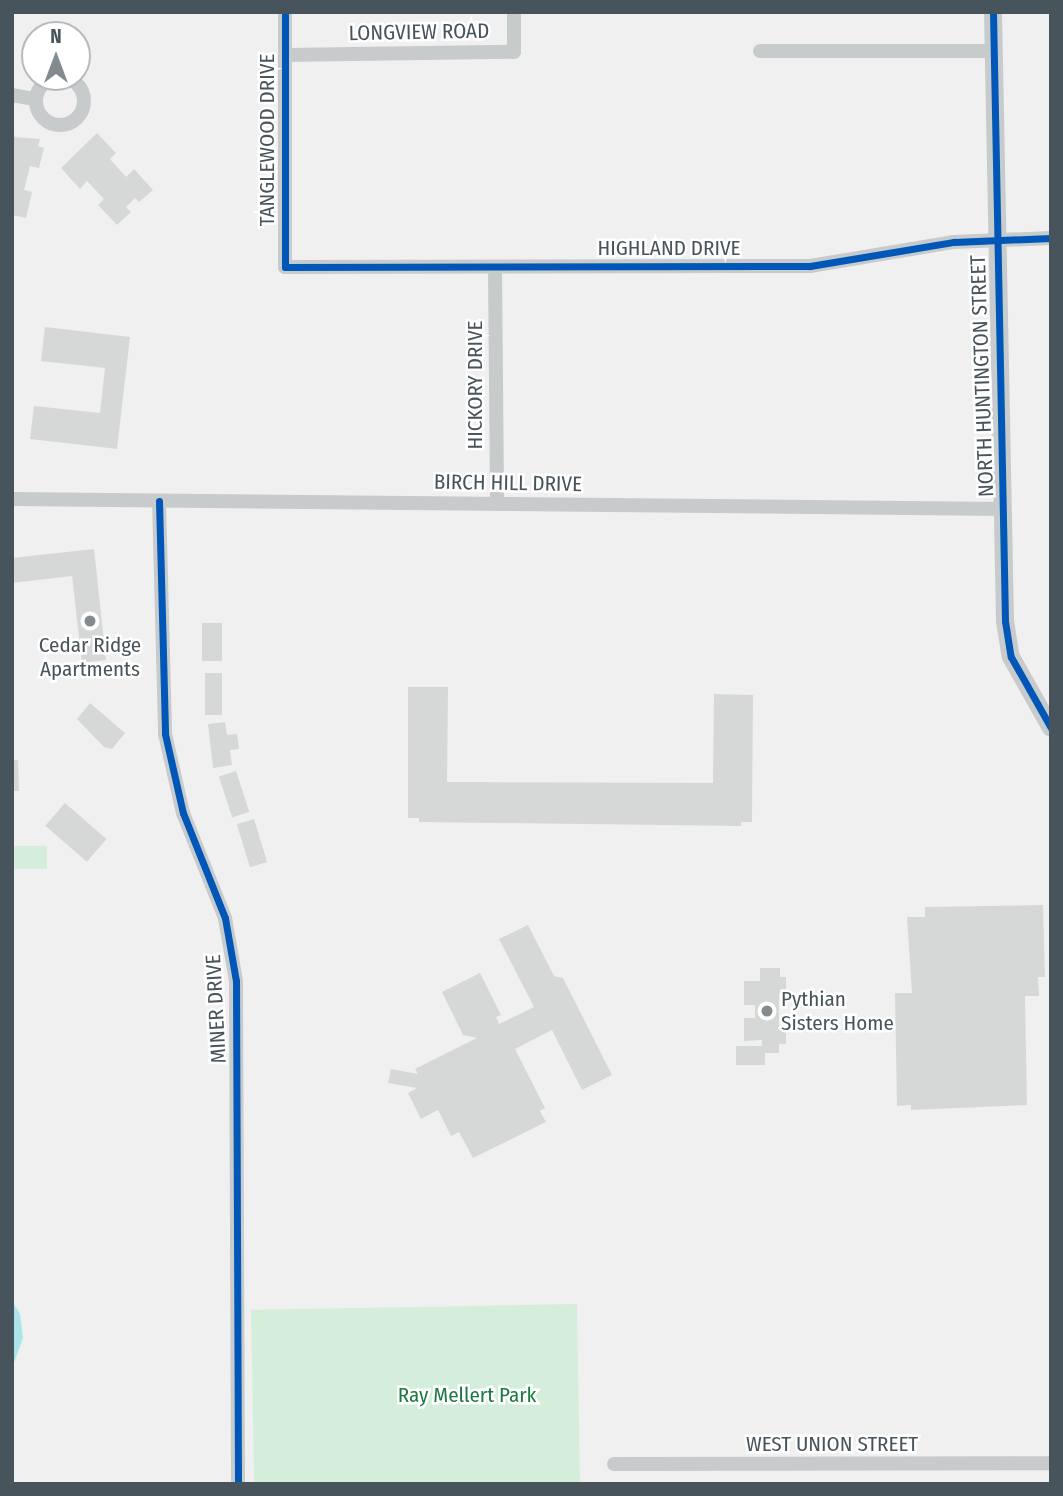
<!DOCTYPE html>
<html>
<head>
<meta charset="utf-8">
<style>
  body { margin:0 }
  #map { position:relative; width:1063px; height:1496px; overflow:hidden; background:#f0f0f0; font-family:"Fira Sans Condensed",sans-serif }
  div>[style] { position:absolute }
  .green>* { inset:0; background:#d5eedc; transform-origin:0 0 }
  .water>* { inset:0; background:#abe4ea }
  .building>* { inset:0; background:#d6d8d8; transform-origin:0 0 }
  .minor>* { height:14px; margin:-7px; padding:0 7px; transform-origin:7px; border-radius:7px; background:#c7cbcc }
  .minor>.ring { margin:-7px; padding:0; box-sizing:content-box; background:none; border:14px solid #c7cbcc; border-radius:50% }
  .tertiary>* { height:18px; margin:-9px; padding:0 9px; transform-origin:9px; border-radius:9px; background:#c7cbcc }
  .cycleway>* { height:7px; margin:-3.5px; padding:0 3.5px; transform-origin:3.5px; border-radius:3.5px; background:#0057b8 }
  .dots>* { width:19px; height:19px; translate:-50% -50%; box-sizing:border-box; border:4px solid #fff; border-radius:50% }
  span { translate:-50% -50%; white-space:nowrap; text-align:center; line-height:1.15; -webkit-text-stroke:5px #fff; paint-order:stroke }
  .street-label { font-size:21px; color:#48545b }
  .poi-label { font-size:21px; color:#48545b }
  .left { translate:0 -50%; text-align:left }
  .park-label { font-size:21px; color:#1b7a40 }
  .frame { position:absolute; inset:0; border:14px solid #48545b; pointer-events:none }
  .north { position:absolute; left:21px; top:21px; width:70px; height:70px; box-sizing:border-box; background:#fff; border:2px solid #b6bbbd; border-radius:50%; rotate:0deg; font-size:19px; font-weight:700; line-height:28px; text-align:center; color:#48545b }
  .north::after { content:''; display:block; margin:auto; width:24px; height:32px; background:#838b8f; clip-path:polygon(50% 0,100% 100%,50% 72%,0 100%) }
</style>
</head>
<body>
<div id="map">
  <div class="green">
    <div style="left:12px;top:846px;width:35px;height:23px"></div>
    <div style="left:577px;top:1304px;width:180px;height:326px;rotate:89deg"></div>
  </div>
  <div class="water">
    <div style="clip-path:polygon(12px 1301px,20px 1314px,23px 1338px,12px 1368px)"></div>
  </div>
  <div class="building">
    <div style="clip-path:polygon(12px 131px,15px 137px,40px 139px,38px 146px,44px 148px,39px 168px,30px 166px,24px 190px,32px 192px,26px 218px,12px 215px)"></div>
    <div style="clip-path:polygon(97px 133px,116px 153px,110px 159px,126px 177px,134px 169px,153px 190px,139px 202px,135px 198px,126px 207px,131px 212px,117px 225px,98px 205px,104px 199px,87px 181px,80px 189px,61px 168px)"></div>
    <div style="clip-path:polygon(45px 327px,130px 337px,117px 449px,30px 439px,34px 406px,100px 413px,105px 368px,41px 361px)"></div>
    <div style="clip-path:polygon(94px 549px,106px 660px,82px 663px,72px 576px,12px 583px,12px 558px)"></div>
    <div style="left:202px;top:623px;width:20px;height:38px"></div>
    <div style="left:205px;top:673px;width:17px;height:42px"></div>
    <div style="clip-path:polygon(408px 687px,448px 687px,447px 782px,713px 783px,714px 694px,753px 695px,752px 822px,741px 822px,741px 826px,419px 822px,419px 818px,408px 818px)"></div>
    <div style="clip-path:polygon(90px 703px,125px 733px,112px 749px,104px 747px,77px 719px)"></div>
    <div style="clip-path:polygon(225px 722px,227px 735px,237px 734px,239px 749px,230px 750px,232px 765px,213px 768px,208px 724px)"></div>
    <div style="clip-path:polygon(12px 760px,18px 760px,19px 791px,12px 791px)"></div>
    <div style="left:236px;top:771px;width:43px;height:18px;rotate:72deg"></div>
    <div style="left:65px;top:803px;width:55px;height:30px;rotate:41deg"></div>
    <div style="left:254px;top:819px;width:45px;height:18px;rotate:73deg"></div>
    <div style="clip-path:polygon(1043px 905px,1045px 977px,1038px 977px,1039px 996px,1025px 996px,1027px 1105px,911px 1110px,911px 1105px,897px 1106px,895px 993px,912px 993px,907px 917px,925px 917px,925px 907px)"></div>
    <div style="clip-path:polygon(528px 925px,554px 976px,563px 978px,612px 1075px,582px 1090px,552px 1030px,515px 1049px,545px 1108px,540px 1111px,546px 1122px,473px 1158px,459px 1132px,451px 1136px,438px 1110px,421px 1119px,408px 1093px,417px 1088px,388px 1083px,391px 1069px,418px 1074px,415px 1069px,477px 1038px,463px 1035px,442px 992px,480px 973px,501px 1015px,496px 1017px,499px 1024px,534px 1007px,499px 939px)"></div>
    <div style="clip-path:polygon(760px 968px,780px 968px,780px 977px,786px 977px,786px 993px,779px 993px,779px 1029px,786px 1029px,786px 1044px,779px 1044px,779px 1053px,765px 1053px,765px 1065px,736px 1065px,736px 1046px,762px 1046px,762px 1040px,744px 1041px,744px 1018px,755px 1018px,755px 1005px,744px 1005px,744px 981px,760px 981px)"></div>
  </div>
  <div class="minor">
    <div style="left:285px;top:12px;width:255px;rotate:90deg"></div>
    <div style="left:285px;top:267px;width:525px;rotate:-0.11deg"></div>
    <div style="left:810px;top:266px;width:146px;rotate:-9.5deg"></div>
    <div style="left:954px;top:242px;width:97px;rotate:-2.4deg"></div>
    <div style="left:760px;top:51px;width:234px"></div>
    <div style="left:285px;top:55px;width:229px;rotate:-0.8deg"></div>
    <div style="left:514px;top:52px;width:40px;rotate:-90deg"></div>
    <div class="ring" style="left:36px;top:77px;width:34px;height:34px"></div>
    <div style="left:12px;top:95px;width:22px;rotate:10deg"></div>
    <div style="left:495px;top:267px;width:237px;rotate:89.5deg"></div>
    <div style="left:12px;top:499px;width:992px;rotate:0.58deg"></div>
    <div style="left:159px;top:501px;width:233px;rotate:88.5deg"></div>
    <div style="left:165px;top:734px;width:81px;rotate:77.2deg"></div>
    <div style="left:183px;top:813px;width:113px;rotate:68.2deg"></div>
    <div style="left:225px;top:918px;width:64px;rotate:80.1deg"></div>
    <div style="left:236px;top:981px;width:503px;rotate:89.77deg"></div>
    <div style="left:614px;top:1464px;width:437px;rotate:-0.1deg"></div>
  </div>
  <div class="tertiary">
    <div style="left:993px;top:12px;width:609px;rotate:88.87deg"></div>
    <div style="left:1005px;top:621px;width:36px;rotate:81deg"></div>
    <div style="left:1011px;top:657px;width:81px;rotate:60.6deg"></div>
  </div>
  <div class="cycleway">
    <div style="left:285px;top:12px;width:255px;rotate:90deg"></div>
    <div style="left:285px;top:267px;width:525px;rotate:-0.11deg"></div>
    <div style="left:810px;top:266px;width:146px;rotate:-9.5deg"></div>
    <div style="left:954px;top:242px;width:97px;rotate:-2.4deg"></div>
    <div style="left:993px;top:12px;width:609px;rotate:88.87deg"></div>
    <div style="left:1005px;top:621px;width:36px;rotate:81deg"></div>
    <div style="left:1011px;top:657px;width:81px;rotate:60.6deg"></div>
    <div style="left:159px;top:501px;width:233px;rotate:88.5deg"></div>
    <div style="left:165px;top:734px;width:81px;rotate:77.2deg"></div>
    <div style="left:183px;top:813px;width:113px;rotate:68.2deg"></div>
    <div style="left:225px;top:918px;width:64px;rotate:80.1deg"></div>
    <div style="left:236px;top:981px;width:503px;rotate:89.77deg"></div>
  </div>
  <div class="dots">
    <div style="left:90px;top:621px;background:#838b8f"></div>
    <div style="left:767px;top:1011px;background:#838b8f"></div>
  </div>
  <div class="street-label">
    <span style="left:419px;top:32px;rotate:-1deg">LONGVIEW ROAD</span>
    <span style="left:267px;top:140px;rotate:-90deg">TANGLEWOOD DRIVE</span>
    <span style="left:669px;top:248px">HIGHLAND DRIVE</span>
    <span style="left:982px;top:376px;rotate:-92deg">NORTH HUNTINGTON STREET</span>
    <span style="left:475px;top:385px;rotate:-90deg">HICKORY DRIVE</span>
    <span style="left:508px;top:483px;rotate:1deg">BIRCH HILL DRIVE</span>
    <span style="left:216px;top:1009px;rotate:-93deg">MINER DRIVE</span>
    <span style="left:832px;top:1444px">WEST UNION STREET</span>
  </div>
  <div class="poi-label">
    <span style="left:90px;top:657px">Cedar Ridge<br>Apartments</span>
    <span class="left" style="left:781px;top:1011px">Pythian<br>Sisters Home</span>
  </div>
  <div class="park-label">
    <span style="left:467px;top:1395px">Ray Mellert Park</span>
  </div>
  <div class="frame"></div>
  <div class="north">N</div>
</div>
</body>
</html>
